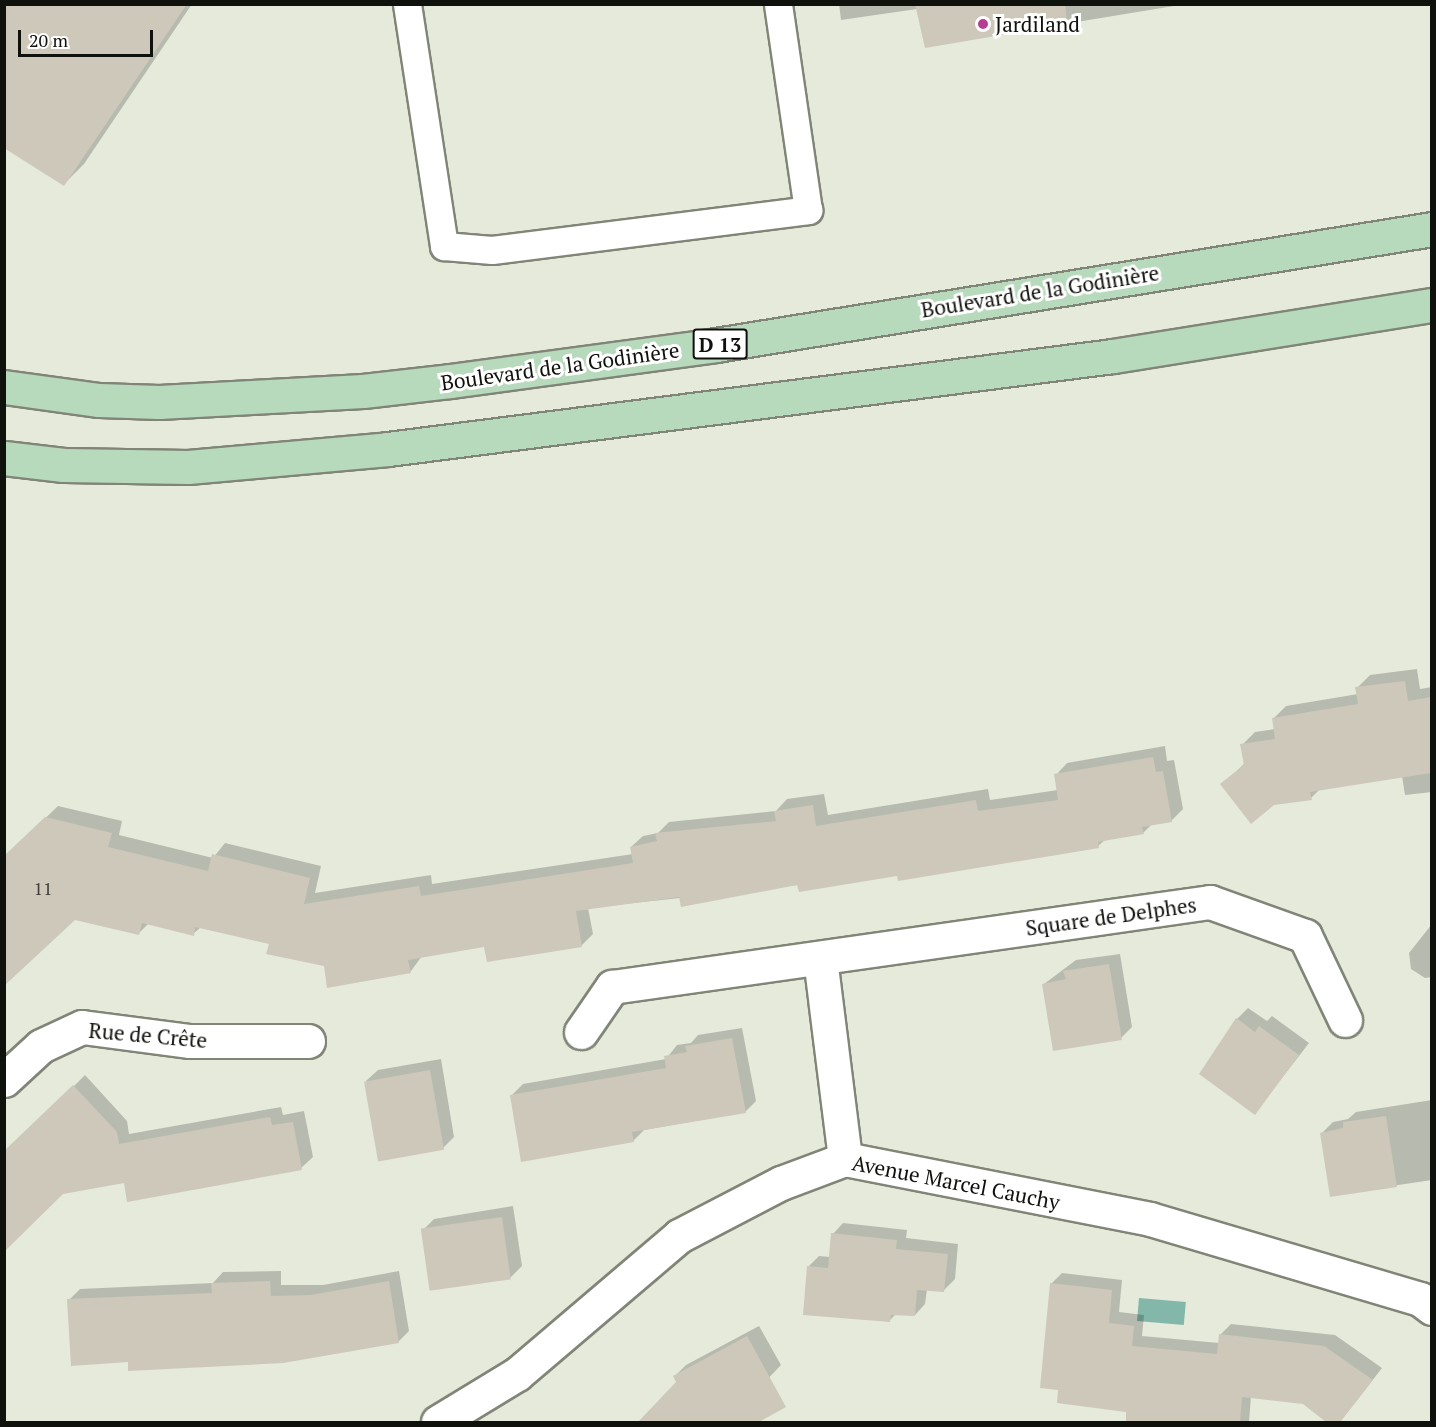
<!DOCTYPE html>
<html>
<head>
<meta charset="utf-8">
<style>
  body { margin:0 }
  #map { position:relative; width:1436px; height:1427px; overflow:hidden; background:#e5eadb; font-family:"PT Serif",serif }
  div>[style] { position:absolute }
  .water>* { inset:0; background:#83b7a9; transform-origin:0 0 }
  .shadow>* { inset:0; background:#0003 }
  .building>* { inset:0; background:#cdc8ba; transform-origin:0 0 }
  .roads { filter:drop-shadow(2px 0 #818577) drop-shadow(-2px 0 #818577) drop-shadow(0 2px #818577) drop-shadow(0 -2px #818577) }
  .service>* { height:27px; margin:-13.5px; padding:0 13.5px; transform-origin:13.5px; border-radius:13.5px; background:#fff }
  .minor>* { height:33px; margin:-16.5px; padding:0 16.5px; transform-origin:16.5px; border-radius:16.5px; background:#fff }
  .primary>* { height:33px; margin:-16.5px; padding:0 16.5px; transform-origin:16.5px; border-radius:16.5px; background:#b8dabc }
  .dots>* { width:16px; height:16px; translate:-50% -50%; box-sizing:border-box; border:3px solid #fff; border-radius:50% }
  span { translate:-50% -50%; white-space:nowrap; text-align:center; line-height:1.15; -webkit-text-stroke:6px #fff; paint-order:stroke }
  .number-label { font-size:18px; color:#3e3f38 }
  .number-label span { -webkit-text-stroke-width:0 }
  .shield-label span { padding:2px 4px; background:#fff; border:2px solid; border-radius:4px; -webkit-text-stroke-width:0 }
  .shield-label { font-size:20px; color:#0f110c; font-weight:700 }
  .poi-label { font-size:21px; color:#0f110c }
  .left { translate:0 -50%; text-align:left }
  .street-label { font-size:21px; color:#0f110c }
  .frame { position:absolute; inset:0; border:6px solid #0f110c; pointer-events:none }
  .scale { position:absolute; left:18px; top:30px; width:135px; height:27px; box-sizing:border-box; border:3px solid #0f110c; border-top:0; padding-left:8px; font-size:18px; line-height:21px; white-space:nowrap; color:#0f110c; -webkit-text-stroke:4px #fff; paint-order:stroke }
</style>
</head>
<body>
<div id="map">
  <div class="water">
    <div style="left:1139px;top:1298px;width:47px;height:23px;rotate:5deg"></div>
  </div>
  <div class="shadow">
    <div style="clip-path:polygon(4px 4px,192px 4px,84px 164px,64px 184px)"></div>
    <div style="clip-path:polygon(839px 4px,1186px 4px,926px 47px,917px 9px,841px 20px)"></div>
    <div style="clip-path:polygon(1417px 669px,1420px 689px,1432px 687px,1432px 792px,1405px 795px,1402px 776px,1320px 789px,1311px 798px,1222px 785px,1245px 763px,1242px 745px,1255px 732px,1275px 729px,1273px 719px,1286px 706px,1358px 694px,1357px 688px,1370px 675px)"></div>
    <div style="clip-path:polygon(1165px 746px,1167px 761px,1174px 760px,1183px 809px,1171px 821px,1152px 824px,1143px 833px,1106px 839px,1098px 846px,898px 874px,588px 908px,593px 934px,581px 946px,486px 945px,422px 956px,411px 971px,329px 986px,325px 964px,271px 942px,201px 927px,193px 934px,149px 923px,139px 933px,74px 918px,4px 858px,58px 806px,122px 821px,119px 835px,213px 858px,225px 843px,321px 866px,315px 893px,431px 875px,432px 884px,633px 854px,631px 847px,643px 836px,658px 833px,669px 822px,776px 811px,787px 799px,824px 794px,828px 815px,988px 789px,990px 800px,1058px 790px,1056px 775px,1067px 763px)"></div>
    <div style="clip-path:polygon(1432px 924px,1432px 977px,1425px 978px,1411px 969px,1409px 953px)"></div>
    <div style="clip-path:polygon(1120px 954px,1132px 1027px,1121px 1038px,1044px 984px,1076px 960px)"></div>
    <div style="clip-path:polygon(1248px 1008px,1267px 1021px,1272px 1016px,1309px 1043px,1255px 1113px,1237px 1019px)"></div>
    <div style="clip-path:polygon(742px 1028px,756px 1101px,745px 1112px,644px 1130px,633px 1141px,512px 1095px,523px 1084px,666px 1059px,677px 1045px,691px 1043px,698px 1035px)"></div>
    <div style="clip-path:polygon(441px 1059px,454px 1137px,443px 1148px,366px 1081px,378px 1070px)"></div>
    <div style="clip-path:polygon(85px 1075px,127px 1121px,129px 1134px,281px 1107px,283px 1115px,304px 1111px,313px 1157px,301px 1168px,125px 1181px,4px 1156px)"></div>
    <div style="clip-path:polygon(1432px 1100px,1432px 1180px,1331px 1195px,1322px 1133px,1333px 1122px,1348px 1119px,1356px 1112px)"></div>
    <div style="clip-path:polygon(513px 1206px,522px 1266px,510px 1278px,422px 1231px,434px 1219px)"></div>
    <div style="clip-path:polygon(843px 1223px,907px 1230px,906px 1238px,958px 1244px,955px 1279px,944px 1290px,927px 1289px,925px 1304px,915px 1315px,896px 1314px,890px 1320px,809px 1266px,819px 1256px,830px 1257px,833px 1234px)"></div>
    <div style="clip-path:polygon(281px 1271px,281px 1285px,323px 1285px,399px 1271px,409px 1331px,398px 1342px,130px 1360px,69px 1300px,80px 1289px,213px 1283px,223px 1272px)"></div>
    <div style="clip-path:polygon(1062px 1273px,1122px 1280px,1119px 1312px,1144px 1315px,1142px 1336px,1219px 1343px,1220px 1335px,1231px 1324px,1335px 1335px,1382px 1368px,1340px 1422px,1328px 1422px,1303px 1403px,1251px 1396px,1249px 1422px,1127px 1422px,1128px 1410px,1060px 1389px,1051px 1284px)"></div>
    <div style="clip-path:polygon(759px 1326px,781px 1365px,727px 1422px,640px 1422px,678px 1382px,675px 1376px,686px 1365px)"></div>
  </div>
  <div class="building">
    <div style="clip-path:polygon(4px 4px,187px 4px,64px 186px,4px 148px)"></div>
    <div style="clip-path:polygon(915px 4px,1065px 4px,1067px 24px,925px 48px)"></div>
    <div style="clip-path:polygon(1405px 681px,1408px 701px,1431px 697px,1431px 773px,1310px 792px,1312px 800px,1274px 805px,1251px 824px,1220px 784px,1244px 765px,1240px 744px,1275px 739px,1272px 718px,1358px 704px,1355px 687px)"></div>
    <div style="clip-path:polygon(1153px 757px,1156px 772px,1163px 771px,1172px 822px,1142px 827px,1144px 834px,1098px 842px,1099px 848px,898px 881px,897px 876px,799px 892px,797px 885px,681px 907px,679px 897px,576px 911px,582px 947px,487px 962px,484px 947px,408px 960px,411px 973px,327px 988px,324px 966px,266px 954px,269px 944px,195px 927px,194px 936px,142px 923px,139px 935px,75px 920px,4px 986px,4px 856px,45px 817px,112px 833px,108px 847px,208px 871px,212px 854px,310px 878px,304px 904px,419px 886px,421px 896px,633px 863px,630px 847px,657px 841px,655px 833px,776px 821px,774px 811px,813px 805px,816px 826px,976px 800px,978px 811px,1058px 800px,1054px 774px)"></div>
    <div style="clip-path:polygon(1109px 964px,1122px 1040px,1053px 1051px,1042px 984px,1066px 979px,1063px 971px)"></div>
    <div style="clip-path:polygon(1236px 1018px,1255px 1032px,1259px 1026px,1299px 1055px,1255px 1115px,1199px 1074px)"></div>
    <div style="clip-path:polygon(732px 1038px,746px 1113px,632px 1132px,634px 1142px,521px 1162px,510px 1095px,666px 1068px,664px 1056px,687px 1052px,685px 1046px)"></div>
    <div style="left:430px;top:1070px;width:81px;height:67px;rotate:80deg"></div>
    <div style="clip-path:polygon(73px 1085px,117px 1132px,119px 1144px,270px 1117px,272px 1125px,293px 1122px,302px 1170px,127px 1202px,124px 1183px,63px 1194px,4px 1252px,4px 1151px)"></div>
    <div style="clip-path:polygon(1386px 1116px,1397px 1187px,1330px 1197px,1320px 1133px,1343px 1128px,1343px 1122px)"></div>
    <div style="left:502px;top:1217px;width:63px;height:82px;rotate:82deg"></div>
    <div style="clip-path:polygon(831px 1233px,897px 1240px,896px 1249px,948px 1254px,944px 1292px,917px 1290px,915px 1316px,891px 1315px,890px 1322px,803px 1315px,807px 1266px,828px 1268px)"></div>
    <div style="clip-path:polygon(270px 1281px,271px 1296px,311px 1295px,389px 1281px,399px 1343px,283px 1363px,128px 1371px,128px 1362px,71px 1366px,67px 1299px,212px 1293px,211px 1283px)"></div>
    <div style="clip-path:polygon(1050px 1283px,1112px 1290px,1109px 1323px,1134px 1326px,1132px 1346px,1217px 1354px,1219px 1334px,1324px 1346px,1373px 1380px,1340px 1422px,1326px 1422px,1303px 1404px,1242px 1397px,1240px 1422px,1126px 1422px,1126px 1412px,1057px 1403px,1058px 1390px,1040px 1388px)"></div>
    <div style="clip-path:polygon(747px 1336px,786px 1407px,759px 1422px,638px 1422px,676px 1382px,673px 1376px)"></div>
  </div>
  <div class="roads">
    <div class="service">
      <div style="left:407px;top:4px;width:245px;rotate:81.3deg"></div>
      <div style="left:444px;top:246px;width:48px;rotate:4.8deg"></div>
      <div style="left:492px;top:250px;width:319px;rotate:-7.2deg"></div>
      <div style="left:808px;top:210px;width:208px;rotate:-98.3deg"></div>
    </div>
    <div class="minor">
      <div style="left:820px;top:958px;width:203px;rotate:82.9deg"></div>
      <div style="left:581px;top:1032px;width:55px;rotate:-55.4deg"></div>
      <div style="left:612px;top:987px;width:604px;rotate:-8.09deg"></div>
      <div style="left:1210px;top:902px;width:101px;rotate:19.7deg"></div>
      <div style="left:1305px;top:936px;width:93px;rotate:64.5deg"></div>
      <div style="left:4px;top:1080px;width:50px;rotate:-42.6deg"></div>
      <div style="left:41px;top:1046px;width:45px;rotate:-24.9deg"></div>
      <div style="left:82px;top:1027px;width:109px;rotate:7.4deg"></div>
      <div style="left:190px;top:1041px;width:118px"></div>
      <div style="left:438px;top:1422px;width:92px;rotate:-31.3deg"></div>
      <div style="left:517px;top:1374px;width:213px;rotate:-40.4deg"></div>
      <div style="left:679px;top:1236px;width:115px;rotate:-27.5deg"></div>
      <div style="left:781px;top:1183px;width:68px;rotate:-20.6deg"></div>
      <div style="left:845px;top:1159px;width:311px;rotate:11.1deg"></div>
      <div style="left:1150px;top:1219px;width:282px;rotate:16.5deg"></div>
      <div style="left:1420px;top:1299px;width:15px;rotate:37deg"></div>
    </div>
    <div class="primary">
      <div style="left:4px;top:387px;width:96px;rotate:7.8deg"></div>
      <div style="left:99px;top:400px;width:60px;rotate:1.9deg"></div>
      <div style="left:159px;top:402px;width:204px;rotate:-3.1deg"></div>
      <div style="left:363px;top:391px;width:89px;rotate:-6.5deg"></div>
      <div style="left:451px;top:381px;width:267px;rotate:-7.7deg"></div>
      <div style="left:716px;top:345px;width:725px;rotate:-9.2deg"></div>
      <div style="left:4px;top:458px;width:60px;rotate:6.7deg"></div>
      <div style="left:64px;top:465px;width:124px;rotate:0.9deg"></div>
      <div style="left:188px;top:467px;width:201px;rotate:-5.1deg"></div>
      <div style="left:388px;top:449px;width:731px;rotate:-7.31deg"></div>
      <div style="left:1113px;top:356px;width:323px;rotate:-9.1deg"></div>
    </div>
  </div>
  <div class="dots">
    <div style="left:983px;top:24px;background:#b63d92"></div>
  </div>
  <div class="number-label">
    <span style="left:43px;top:888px">11</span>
  </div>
  <div class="shield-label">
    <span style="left:720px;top:344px">D 13</span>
  </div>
  <div class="poi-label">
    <span class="left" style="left:995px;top:24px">Jardiland</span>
  </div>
  <div class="street-label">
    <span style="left:1040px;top:291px;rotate:-9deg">Boulevard de la Godinière</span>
    <span style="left:560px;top:366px;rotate:-8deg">Boulevard de la Godinière</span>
    <span style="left:1111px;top:916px;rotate:-8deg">Square de Delphes</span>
    <span style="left:148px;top:1035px;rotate:5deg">Rue de Crête</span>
    <span style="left:956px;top:1182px;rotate:11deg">Avenue Marcel Cauchy</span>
  </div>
  <div class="frame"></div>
  <div class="scale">20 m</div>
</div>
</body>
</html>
